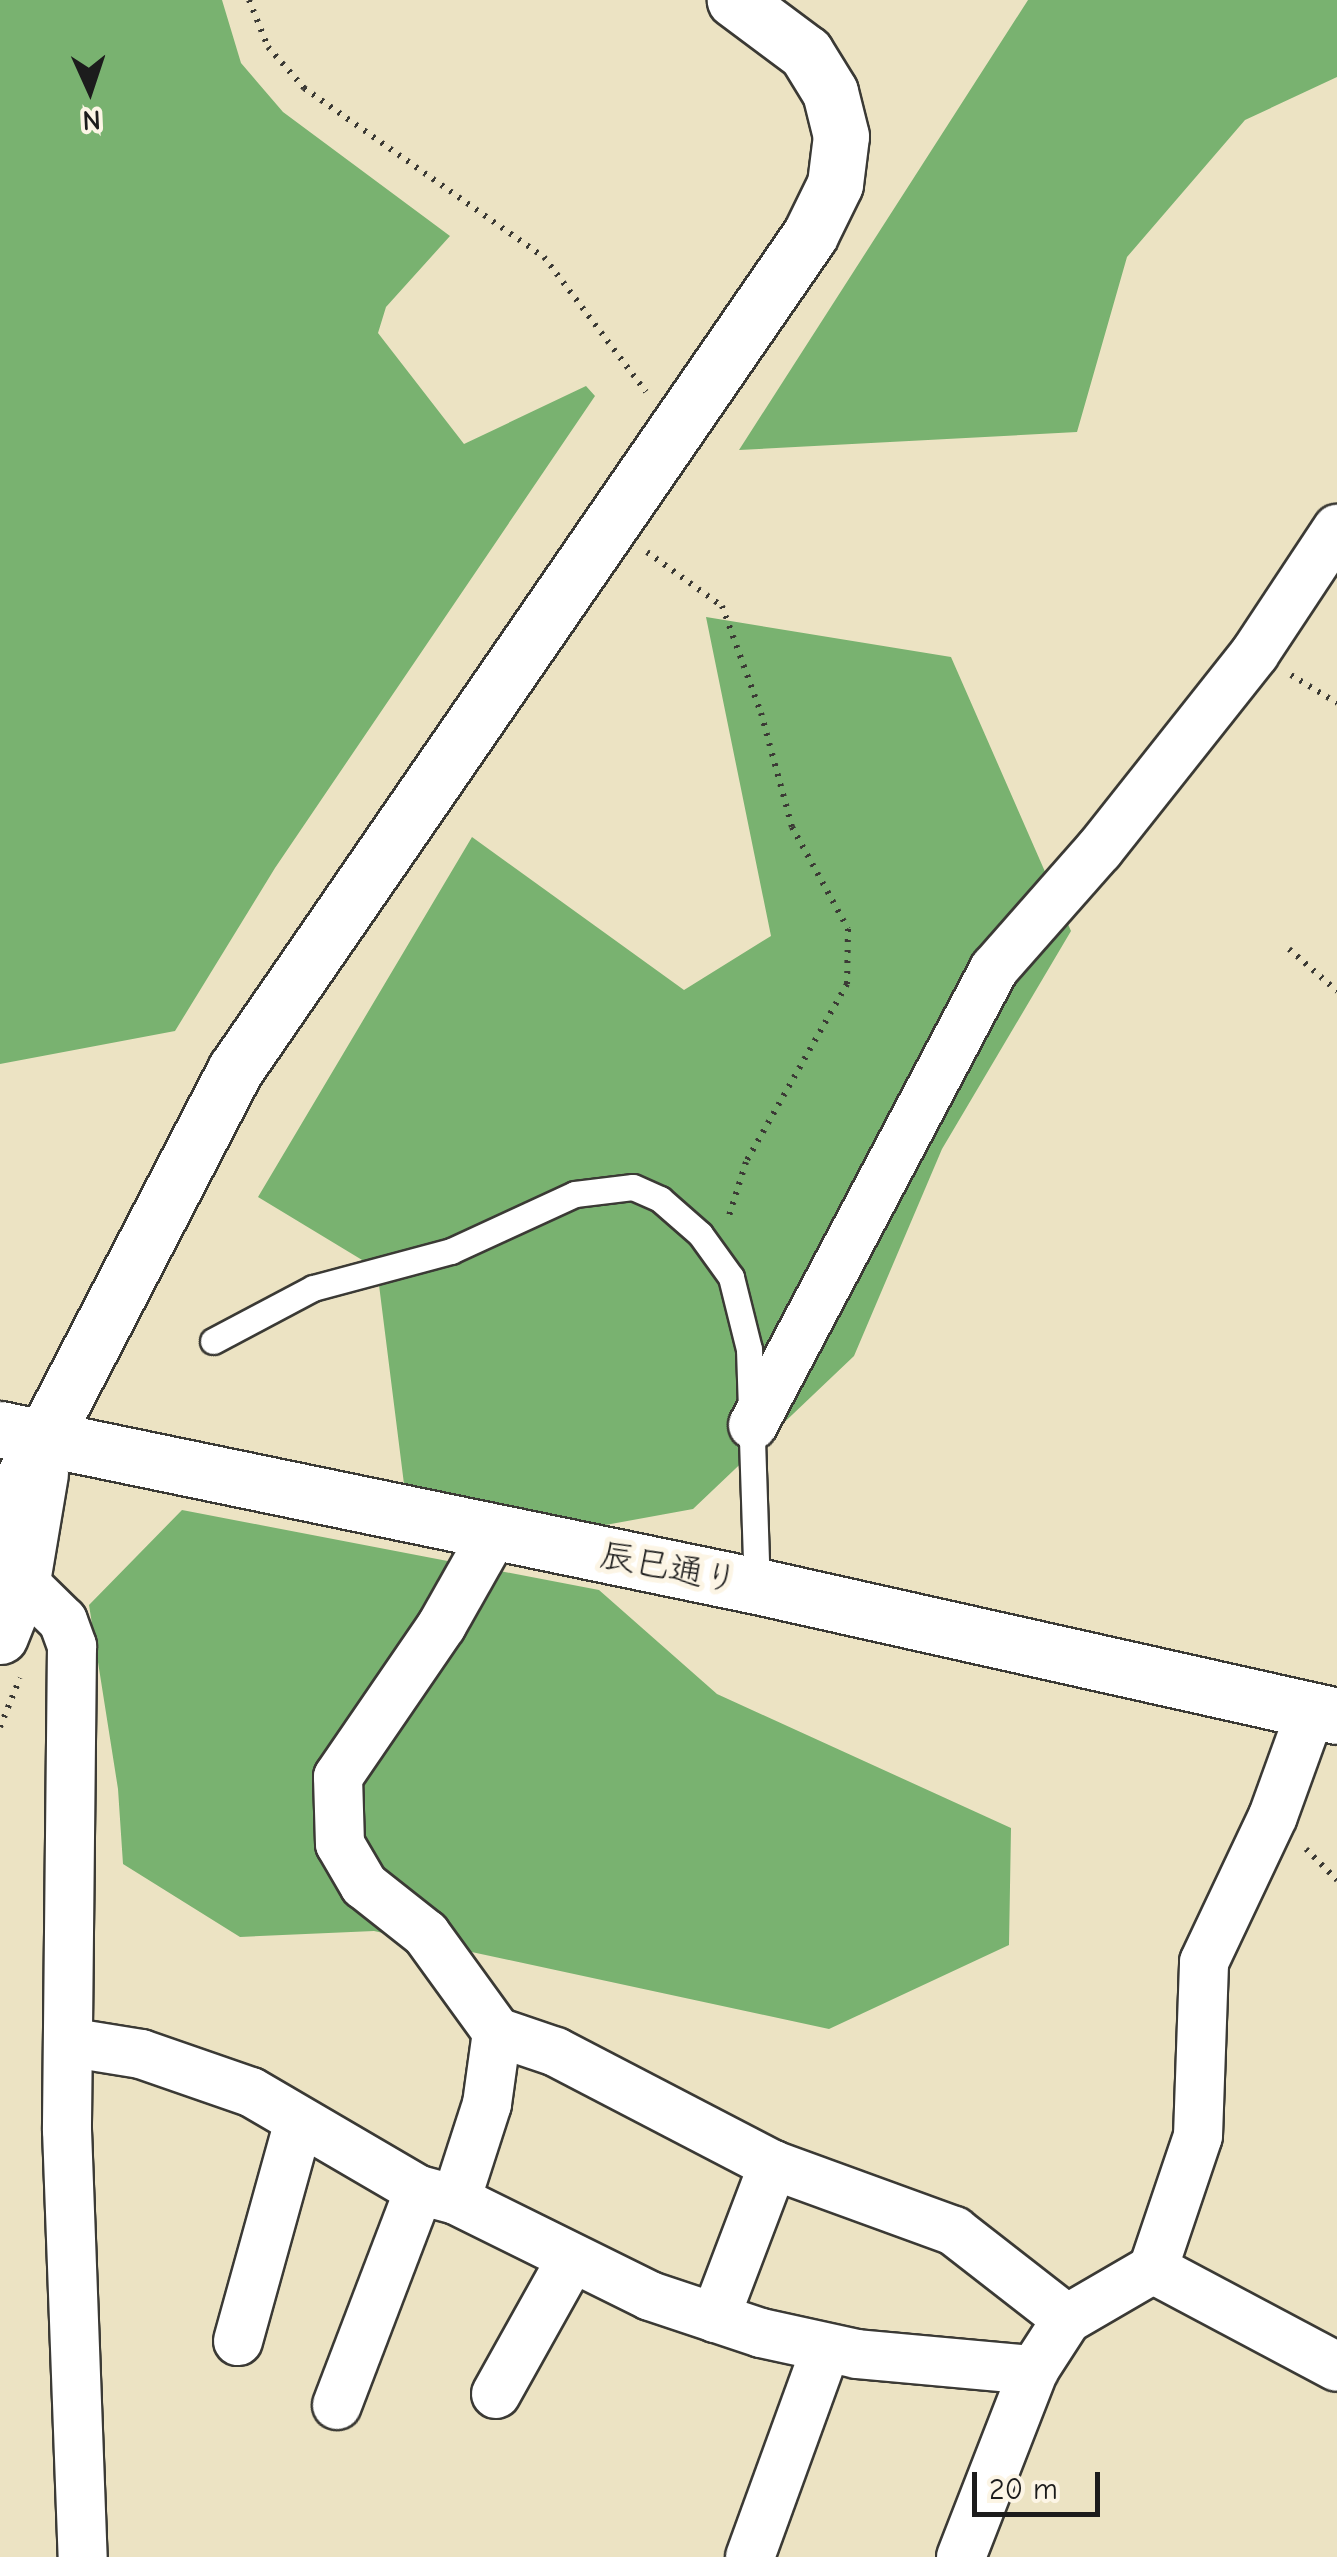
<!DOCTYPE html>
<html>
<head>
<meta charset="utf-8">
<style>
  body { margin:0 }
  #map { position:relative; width:1337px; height:2557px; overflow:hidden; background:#ece3c3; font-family:"Comic Neue","Klee One",sans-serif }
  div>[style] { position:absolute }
  .forest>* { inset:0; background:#79b270 }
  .path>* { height:6px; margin-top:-3px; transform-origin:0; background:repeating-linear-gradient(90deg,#3b3a35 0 2.5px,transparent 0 10.5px) }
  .roads { filter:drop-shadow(2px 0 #3b3a35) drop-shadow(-2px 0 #3b3a35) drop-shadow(0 2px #3b3a35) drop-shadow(0 -2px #3b3a35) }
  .lane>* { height:25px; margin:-12.5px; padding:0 12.5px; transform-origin:12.5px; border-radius:12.5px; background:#fff }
  .street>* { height:48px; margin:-24px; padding:0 24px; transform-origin:24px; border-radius:24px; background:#fff }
  .secondary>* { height:55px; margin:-27.5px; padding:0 27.5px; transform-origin:27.5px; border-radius:27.5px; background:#fff }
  span { translate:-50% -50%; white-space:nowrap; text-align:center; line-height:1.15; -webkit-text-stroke:10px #fcf5e5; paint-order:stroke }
  .street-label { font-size:35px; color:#1c1c1c }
  .north { position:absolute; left:40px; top:40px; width:100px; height:100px; -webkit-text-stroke:8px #fcf5e5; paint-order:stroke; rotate:177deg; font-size:28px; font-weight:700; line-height:40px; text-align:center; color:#1c1c1c }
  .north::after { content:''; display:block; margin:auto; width:35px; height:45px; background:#1c1c1c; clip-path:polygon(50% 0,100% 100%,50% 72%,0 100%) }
  .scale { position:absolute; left:972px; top:2472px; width:128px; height:45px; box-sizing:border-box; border:5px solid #1c1c1c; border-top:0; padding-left:12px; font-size:30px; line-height:35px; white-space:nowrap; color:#1c1c1c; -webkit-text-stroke:8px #fcf5e5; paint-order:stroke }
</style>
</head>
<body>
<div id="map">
  <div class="forest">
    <div style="clip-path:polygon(0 0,222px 0,241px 63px,283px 112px,450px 236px,386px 307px,378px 333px,464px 444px,586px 386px,595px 396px,275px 868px,175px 1031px,0 1064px)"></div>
    <div style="clip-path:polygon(1028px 0,1337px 0,1337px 77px,1245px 120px,1127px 257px,1077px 432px,739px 450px)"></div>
    <div style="clip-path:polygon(706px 617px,951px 657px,1071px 931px,942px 1149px,854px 1356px,693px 1509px,578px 1530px,405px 1492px,377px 1269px,258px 1197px,472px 837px,684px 990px,771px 936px)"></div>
    <div style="clip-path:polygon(182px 1510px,599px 1590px,717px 1694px,1011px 1828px,1009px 1945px,829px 2029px,374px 1931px,240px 1937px,123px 1864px,118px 1789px,89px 1605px)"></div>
  </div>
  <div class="path">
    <div style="left:249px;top:0;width:51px;rotate:68deg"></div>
    <div style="left:268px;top:47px;width:55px;rotate:48.7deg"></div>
    <div style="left:304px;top:88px;width:294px;rotate:35.2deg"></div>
    <div style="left:544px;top:257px;width:169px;rotate:52.9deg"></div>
    <div style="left:647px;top:552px;width:92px;rotate:35.8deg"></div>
    <div style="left:722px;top:606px;width:114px;rotate:70deg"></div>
    <div style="left:761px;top:713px;width:118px;rotate:74.8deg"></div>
    <div style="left:792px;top:827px;width:116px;rotate:61.2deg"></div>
    <div style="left:848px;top:929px;width:55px;rotate:91deg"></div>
    <div style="left:847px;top:984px;width:205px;rotate:119.6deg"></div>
    <div style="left:746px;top:1162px;width:57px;rotate:107.5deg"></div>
    <div style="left:1291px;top:675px;width:54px;rotate:31.3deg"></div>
    <div style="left:1289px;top:949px;width:64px;rotate:41.2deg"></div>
    <div style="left:0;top:1727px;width:53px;rotate:-67.8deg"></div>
    <div style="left:1306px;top:1849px;width:44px;rotate:45deg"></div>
  </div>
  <div class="roads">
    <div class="lane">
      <div style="left:213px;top:1341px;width:113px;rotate:-27.9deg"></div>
      <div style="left:313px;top:1288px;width:143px;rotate:-15deg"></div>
      <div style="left:451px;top:1251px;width:136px;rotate:-24.7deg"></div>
      <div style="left:575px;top:1194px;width:58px;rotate:-6.9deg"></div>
      <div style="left:633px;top:1187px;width:30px;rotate:24deg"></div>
      <div style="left:660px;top:1199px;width:53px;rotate:41.2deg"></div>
      <div style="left:700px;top:1234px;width:53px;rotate:54.2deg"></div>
      <div style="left:731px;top:1277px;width:74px;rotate:76deg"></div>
      <div style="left:749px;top:1349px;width:237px;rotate:88.1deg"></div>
    </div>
    <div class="street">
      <div style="left:753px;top:1425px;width:516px;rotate:-62.14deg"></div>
      <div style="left:994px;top:969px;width:159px;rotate:-48.6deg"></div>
      <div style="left:1099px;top:850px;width:251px;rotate:-51.6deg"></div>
      <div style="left:1255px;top:653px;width:149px;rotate:-56.5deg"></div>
      <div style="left:494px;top:1533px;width:106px;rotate:119.5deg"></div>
      <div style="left:442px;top:1625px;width:184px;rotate:124.4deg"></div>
      <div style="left:338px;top:1777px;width:67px;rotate:88.3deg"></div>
      <div style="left:340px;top:1844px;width:48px;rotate:59.7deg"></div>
      <div style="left:364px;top:1885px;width:79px;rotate:38.3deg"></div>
      <div style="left:426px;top:1934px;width:121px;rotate:54.1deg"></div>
      <div style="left:497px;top:2032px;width:62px;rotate:18.7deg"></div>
      <div style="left:556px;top:2052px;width:245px;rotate:27.5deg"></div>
      <div style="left:773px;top:2165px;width:193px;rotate:20deg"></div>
      <div style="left:954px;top:2231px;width:143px;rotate:37.9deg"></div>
      <div style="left:22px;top:1581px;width:57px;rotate:44.3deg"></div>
      <div style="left:63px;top:1621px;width:27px;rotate:70deg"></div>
      <div style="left:72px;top:1646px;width:484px;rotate:90.6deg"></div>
      <div style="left:67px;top:2130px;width:427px;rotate:87.9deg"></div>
      <div style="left:73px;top:2043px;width:69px;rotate:9.2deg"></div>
      <div style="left:141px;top:2054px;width:116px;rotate:19.1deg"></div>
      <div style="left:251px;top:2092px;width:194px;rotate:30.3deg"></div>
      <div style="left:419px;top:2190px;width:38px;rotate:15deg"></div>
      <div style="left:456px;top:2200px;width:216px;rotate:26.3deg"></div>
      <div style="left:650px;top:2296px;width:117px;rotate:18.4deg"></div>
      <div style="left:761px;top:2333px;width:98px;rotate:12.3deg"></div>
      <div style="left:857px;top:2354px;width:178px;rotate:5.2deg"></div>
      <div style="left:456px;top:2200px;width:101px;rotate:-72.1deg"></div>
      <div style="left:487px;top:2104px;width:73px;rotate:-82.1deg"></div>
      <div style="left:1153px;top:2269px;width:208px;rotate:28deg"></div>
      <div style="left:715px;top:2318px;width:164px;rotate:-69.2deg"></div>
      <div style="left:238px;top:2341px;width:228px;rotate:-74.5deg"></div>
      <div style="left:496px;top:2394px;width:154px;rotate:-60.8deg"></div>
      <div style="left:337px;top:2405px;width:230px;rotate:-69.1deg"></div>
      <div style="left:750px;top:2557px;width:222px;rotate:-70deg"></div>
      <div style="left:961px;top:2557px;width:201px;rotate:-68.7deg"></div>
      <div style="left:1034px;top:2370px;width:61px;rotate:-57.1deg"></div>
      <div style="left:1067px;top:2319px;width:99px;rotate:-30.2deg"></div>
      <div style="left:1153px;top:2269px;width:140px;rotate:-71.3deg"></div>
      <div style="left:1198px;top:2136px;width:174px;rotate:-88deg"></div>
      <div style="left:1204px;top:1962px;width:161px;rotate:-64.7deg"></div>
      <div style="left:1273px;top:1816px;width:112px;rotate:-70.1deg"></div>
    </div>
    <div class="secondary">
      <div style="left:0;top:1429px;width:773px;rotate:11.72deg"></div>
      <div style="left:757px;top:1586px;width:594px;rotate:12.63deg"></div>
      <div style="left:0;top:1523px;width:510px;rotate:-62.58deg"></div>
      <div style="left:235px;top:1070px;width:1014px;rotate:-55.45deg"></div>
      <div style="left:810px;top:235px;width:57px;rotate:-63.9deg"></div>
      <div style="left:835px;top:184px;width:48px;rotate:-82.9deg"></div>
      <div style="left:841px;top:136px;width:45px;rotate:-104deg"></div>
      <div style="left:830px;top:92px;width:46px;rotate:-121.6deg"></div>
      <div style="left:806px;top:53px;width:89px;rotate:-143.3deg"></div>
      <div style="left:0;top:1636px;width:59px;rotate:-68.2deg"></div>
      <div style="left:22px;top:1581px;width:109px;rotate:-80.5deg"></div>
    </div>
  </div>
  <div class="street-label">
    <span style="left:669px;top:1568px;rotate:11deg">辰巳通り</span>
  </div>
  <div class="north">N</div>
  <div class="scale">20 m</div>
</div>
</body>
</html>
